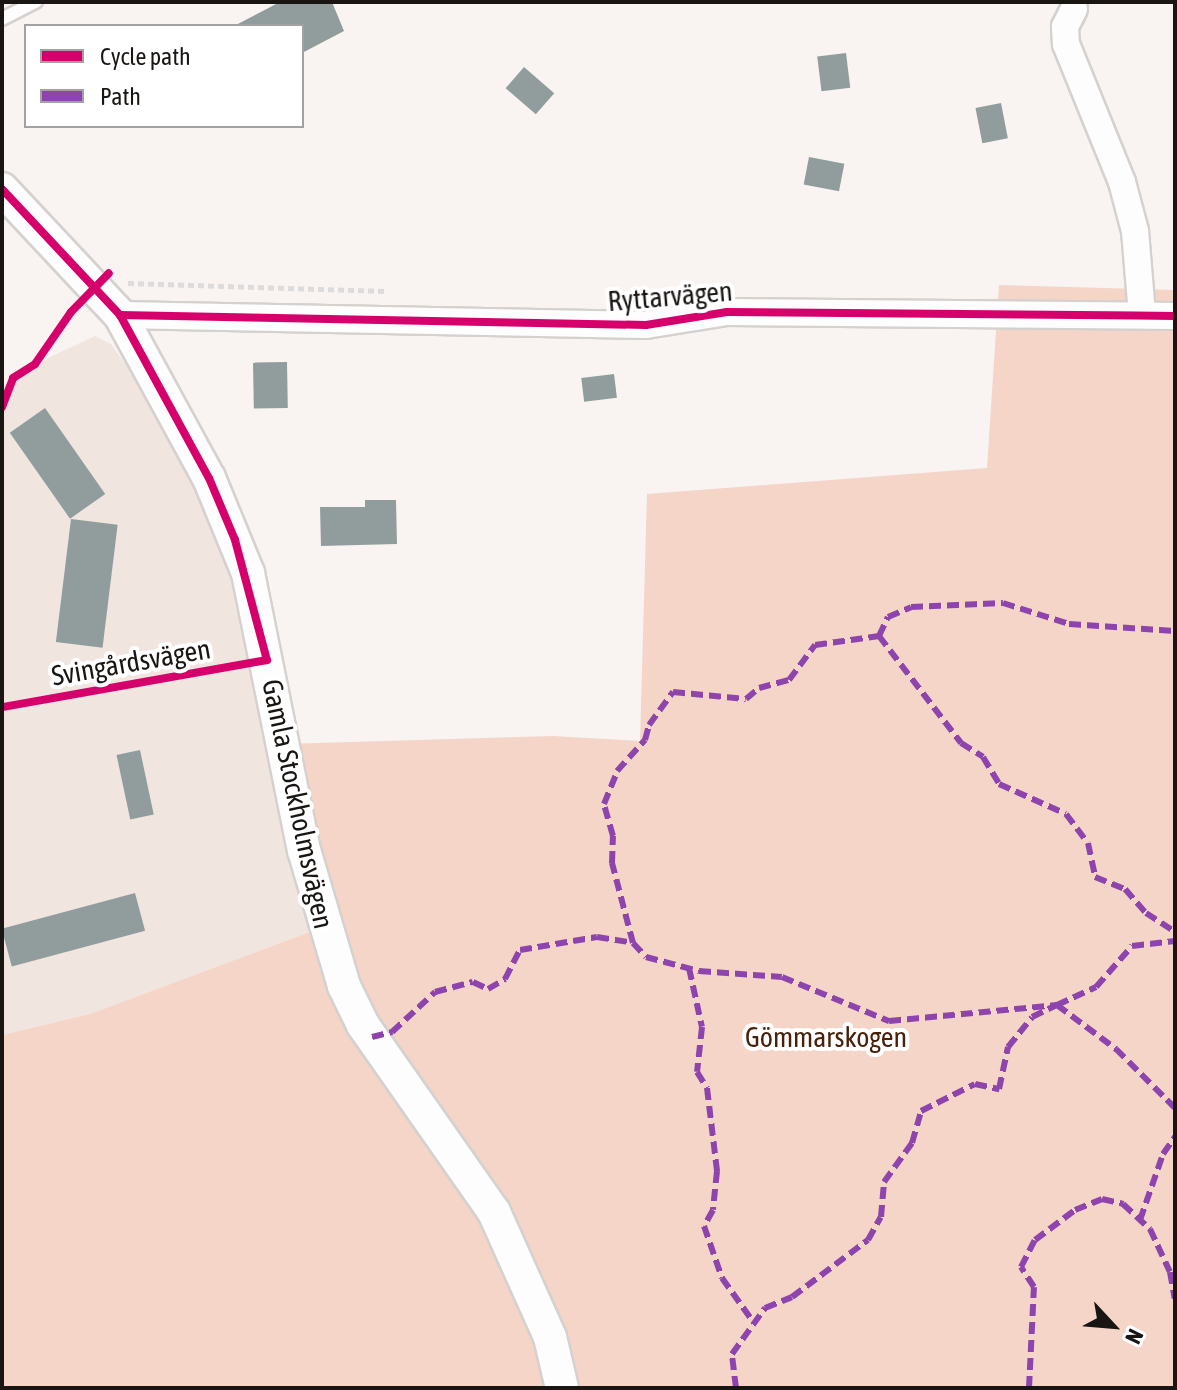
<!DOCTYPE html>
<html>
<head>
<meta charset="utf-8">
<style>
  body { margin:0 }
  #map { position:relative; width:1177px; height:1390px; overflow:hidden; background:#f9f4f2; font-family:"Asap Condensed",sans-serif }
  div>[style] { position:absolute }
  .built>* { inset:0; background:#f1e5e0 }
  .green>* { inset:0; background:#f4d5c7 }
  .building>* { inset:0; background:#919d9d; transform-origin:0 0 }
  .path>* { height:5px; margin-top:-2.5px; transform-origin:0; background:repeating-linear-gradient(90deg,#dddbdb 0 6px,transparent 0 10px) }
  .roads { filter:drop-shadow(2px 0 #d5d1cf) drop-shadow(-2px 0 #d5d1cf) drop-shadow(0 2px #d5d1cf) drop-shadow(0 -2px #d5d1cf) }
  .service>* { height:12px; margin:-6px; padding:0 6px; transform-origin:6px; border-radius:6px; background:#fefdfd }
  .minor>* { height:26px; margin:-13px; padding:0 13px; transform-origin:13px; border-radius:13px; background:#fefdfd }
  .tertiary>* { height:32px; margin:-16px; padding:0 16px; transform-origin:16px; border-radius:16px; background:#fefdfd }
  .quiet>* { height:6px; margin-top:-3px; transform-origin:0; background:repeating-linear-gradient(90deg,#8e44ad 0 12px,transparent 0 18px) }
  .cycleway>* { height:8px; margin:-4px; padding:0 4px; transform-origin:4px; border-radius:4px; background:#d6006c }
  span { translate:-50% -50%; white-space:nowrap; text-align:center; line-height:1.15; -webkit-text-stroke:8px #fff; paint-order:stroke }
  .street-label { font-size:28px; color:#181513 }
  .park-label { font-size:28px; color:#49200a }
  .frame { position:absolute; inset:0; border:4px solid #181513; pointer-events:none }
  .legend { position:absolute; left:24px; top:24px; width:280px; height:104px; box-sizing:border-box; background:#fff; border:2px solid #a3a1a1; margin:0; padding:10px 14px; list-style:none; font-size:24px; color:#181513 }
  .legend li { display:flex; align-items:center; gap:16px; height:40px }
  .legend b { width:40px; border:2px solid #a3a1a1 }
  .north { position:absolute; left:1073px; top:1286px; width:80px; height:80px; -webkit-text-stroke:6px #fff; paint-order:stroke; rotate:116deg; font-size:22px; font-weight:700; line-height:32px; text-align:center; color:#181513 }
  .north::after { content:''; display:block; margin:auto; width:28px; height:36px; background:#181513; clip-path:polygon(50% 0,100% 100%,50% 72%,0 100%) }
</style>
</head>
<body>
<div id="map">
  <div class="built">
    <div style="clip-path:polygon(95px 336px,111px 344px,137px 380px,200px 491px,235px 576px,323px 927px,90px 1014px,2px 1035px,2px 387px,35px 364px)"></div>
  </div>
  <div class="green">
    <div style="clip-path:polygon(999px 285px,1175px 290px,1175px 1388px,2px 1388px,2px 1035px,90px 1014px,323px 927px,283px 744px,553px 736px,640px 741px,647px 494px,987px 468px)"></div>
  </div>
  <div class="building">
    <div style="clip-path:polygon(280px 2px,332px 2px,344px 31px,302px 53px,302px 26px,234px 26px)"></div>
    <div style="left:846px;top:53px;width:35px;height:29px;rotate:83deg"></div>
    <div style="left:524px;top:67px;width:40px;height:28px;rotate:41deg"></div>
    <div style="left:1001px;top:103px;width:36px;height:26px;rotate:79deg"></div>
    <div style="left:809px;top:157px;width:36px;height:28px;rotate:11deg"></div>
    <div style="left:287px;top:362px;width:46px;height:34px;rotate:89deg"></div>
    <div style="left:614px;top:374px;width:24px;height:33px;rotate:83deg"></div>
    <div style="left:45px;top:408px;width:105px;height:43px;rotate:55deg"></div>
    <div style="clip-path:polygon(365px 500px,396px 500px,397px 544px,321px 546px,320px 507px,365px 507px)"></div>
    <div style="left:71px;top:519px;width:47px;height:124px;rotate:7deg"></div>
    <div style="left:140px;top:750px;width:66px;height:24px;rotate:78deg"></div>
    <div style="left:135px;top:893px;width:39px;height:138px;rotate:75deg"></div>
  </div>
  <div class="path">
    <div style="left:128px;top:283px;width:258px;rotate:1.8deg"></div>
  </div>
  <div class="roads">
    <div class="service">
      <div style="left:2px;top:19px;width:38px;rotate:-27deg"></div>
    </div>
    <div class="minor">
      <div style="left:1074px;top:9px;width:20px;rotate:117deg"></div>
      <div style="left:1065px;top:27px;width:17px;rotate:87deg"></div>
      <div style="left:1066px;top:44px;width:149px;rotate:67.9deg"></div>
      <div style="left:1122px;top:182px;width:51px;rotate:75.1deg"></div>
      <div style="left:1135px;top:231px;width:84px;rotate:85.2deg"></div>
      <div style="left:120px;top:315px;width:526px;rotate:1.09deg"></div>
      <div style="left:646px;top:325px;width:82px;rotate:-9.1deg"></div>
      <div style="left:727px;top:312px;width:448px;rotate:0.5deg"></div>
    </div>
    <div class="tertiary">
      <div style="left:2px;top:189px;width:173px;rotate:46.9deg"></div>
      <div style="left:120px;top:315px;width:186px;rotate:61.4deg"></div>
      <div style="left:209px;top:478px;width:103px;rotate:67.7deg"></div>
      <div style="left:248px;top:573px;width:283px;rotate:78.6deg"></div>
      <div style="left:304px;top:850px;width:142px;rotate:73.6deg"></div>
      <div style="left:344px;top:986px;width:43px;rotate:64deg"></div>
      <div style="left:363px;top:1025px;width:228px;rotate:55deg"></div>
      <div style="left:494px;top:1212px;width:137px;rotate:65.9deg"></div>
      <div style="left:550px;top:1337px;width:52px;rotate:76.8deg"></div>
    </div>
  </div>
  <div class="quiet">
    <div style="left:879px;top:636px;width:135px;rotate:52.5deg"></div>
    <div style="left:961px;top:743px;width:26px;rotate:32deg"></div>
    <div style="left:983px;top:757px;width:31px;rotate:59deg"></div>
    <div style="left:999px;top:784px;width:73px;rotate:24.1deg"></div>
    <div style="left:1066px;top:814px;width:36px;rotate:53deg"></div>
    <div style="left:1088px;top:843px;width:35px;rotate:78deg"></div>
    <div style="left:1095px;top:877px;width:32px;rotate:22deg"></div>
    <div style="left:1125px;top:889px;width:32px;rotate:49deg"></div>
    <div style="left:1146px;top:913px;width:35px;rotate:33deg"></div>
    <div style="left:633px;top:943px;width:19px;rotate:47deg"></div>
    <div style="left:646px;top:957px;width:55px;rotate:14.8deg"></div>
    <div style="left:699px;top:971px;width:83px;rotate:4.1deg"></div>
    <div style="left:782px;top:977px;width:116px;rotate:22.4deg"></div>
    <div style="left:889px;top:1021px;width:169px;rotate:-5.4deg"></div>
    <div style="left:1057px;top:1005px;width:43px;rotate:-24.8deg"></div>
    <div style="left:1096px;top:987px;width:55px;rotate:-48.7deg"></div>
    <div style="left:1132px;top:946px;width:43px;rotate:-6.6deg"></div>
    <div style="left:689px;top:968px;width:60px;rotate:77.6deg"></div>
    <div style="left:702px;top:1027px;width:45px;rotate:96.3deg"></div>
    <div style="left:697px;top:1072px;width:19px;rotate:58deg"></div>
    <div style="left:707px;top:1088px;width:84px;rotate:83.1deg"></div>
    <div style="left:717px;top:1171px;width:39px;rotate:96deg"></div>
    <div style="left:713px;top:1210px;width:18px;rotate:119deg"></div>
    <div style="left:704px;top:1226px;width:55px;rotate:70.9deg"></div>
    <div style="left:722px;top:1278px;width:55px;rotate:54.6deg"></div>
    <div style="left:372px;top:1037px;width:21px;rotate:-14deg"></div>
    <div style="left:392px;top:1032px;width:59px;rotate:-42.9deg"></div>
    <div style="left:435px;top:992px;width:39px;rotate:-15deg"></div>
    <div style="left:473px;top:982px;width:17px;rotate:25deg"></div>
    <div style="left:488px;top:989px;width:20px;rotate:-30deg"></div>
    <div style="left:505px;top:979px;width:33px;rotate:-63deg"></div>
    <div style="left:520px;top:950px;width:78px;rotate:-9.6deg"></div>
    <div style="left:597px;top:937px;width:36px;rotate:9deg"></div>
    <div style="left:633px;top:943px;width:83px;rotate:-104.7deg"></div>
    <div style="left:612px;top:863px;width:27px;rotate:-88deg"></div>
    <div style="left:613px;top:836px;width:33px;rotate:-106deg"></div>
    <div style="left:604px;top:804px;width:35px;rotate:-68deg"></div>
    <div style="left:617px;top:771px;width:42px;rotate:-47.9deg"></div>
    <div style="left:645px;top:740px;width:16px;rotate:-75deg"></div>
    <div style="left:649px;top:725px;width:41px;rotate:-54deg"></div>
    <div style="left:673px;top:692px;width:73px;rotate:5.5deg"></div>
    <div style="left:746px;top:699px;width:17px;rotate:-40deg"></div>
    <div style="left:759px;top:688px;width:31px;rotate:-15deg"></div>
    <div style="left:789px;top:680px;width:44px;rotate:-53.4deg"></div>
    <div style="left:815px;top:645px;width:65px;rotate:-8deg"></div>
    <div style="left:879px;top:636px;width:21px;rotate:-65deg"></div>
    <div style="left:888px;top:617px;width:25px;rotate:-23deg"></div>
    <div style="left:911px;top:607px;width:92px;rotate:-2.5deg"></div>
    <div style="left:1003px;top:603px;width:69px;rotate:17.7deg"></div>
    <div style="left:1069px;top:624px;width:106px;rotate:3.8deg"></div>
    <div style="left:1140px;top:1220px;width:70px;rotate:-70.8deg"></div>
    <div style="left:1163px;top:1154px;width:21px;rotate:-55deg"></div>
    <div style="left:736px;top:1388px;width:34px;rotate:-97deg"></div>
    <div style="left:732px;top:1354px;width:57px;rotate:-54.3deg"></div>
    <div style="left:765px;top:1308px;width:29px;rotate:-22deg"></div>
    <div style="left:792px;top:1297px;width:95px;rotate:-36.9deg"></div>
    <div style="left:868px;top:1240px;width:26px;rotate:-61deg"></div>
    <div style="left:881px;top:1217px;width:35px;rotate:-85deg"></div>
    <div style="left:884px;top:1182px;width:48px;rotate:-54.3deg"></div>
    <div style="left:912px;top:1143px;width:33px;rotate:-74deg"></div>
    <div style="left:921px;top:1111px;width:60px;rotate:-26.6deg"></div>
    <div style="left:975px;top:1084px;width:25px;rotate:12deg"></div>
    <div style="left:999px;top:1089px;width:43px;rotate:-77.9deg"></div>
    <div style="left:1008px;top:1047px;width:38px;rotate:-51deg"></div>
    <div style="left:1032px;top:1017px;width:28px;rotate:-26deg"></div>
    <div style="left:1057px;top:1005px;width:74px;rotate:36.7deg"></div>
    <div style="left:1116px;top:1049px;width:83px;rotate:45deg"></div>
    <div style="left:1029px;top:1388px;width:101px;rotate:-87.2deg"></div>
    <div style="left:1034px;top:1287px;width:24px;rotate:-123deg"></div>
    <div style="left:1021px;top:1267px;width:30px;rotate:-63deg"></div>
    <div style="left:1035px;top:1240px;width:50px;rotate:-36.9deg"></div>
    <div style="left:1075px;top:1210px;width:29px;rotate:-22deg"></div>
    <div style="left:1102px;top:1199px;width:22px;rotate:13deg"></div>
    <div style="left:1123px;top:1204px;width:37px;rotate:43deg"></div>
    <div style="left:1150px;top:1229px;width:47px;rotate:65.1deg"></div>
    <div style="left:1170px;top:1272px;width:27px;rotate:80deg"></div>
  </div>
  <div class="cycleway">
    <div style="left:2px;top:189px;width:173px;rotate:46.9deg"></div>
    <div style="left:120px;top:315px;width:186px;rotate:61.4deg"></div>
    <div style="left:209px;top:478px;width:67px;rotate:67.2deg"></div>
    <div style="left:235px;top:540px;width:124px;rotate:75.1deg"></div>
    <div style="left:267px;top:660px;width:269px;rotate:169.9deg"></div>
    <div style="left:120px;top:315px;width:526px;rotate:1.09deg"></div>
    <div style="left:646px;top:325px;width:82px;rotate:-9.1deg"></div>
    <div style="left:727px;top:312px;width:448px;rotate:0.5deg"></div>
    <div style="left:2px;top:407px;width:31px;rotate:-69deg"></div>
    <div style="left:13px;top:378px;width:26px;rotate:-32deg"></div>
    <div style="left:35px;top:364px;width:63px;rotate:-55.3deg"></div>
    <div style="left:71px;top:312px;width:54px;rotate:-45.7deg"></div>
  </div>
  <div class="street-label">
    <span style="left:670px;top:296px;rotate:-5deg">Ryttarvägen</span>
    <span style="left:131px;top:662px;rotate:-10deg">Svingårdsvägen</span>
    <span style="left:298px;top:804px;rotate:78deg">Gamla Stockholmsvägen</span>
  </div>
  <div class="park-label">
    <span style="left:826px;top:1037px">Gömmarskogen</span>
  </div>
  <div class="frame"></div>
  <ul class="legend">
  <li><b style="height:10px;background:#d6006c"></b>Cycle path</li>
  <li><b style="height:10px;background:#8e44ad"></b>Path</li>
  </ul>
  <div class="north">N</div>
</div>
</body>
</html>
